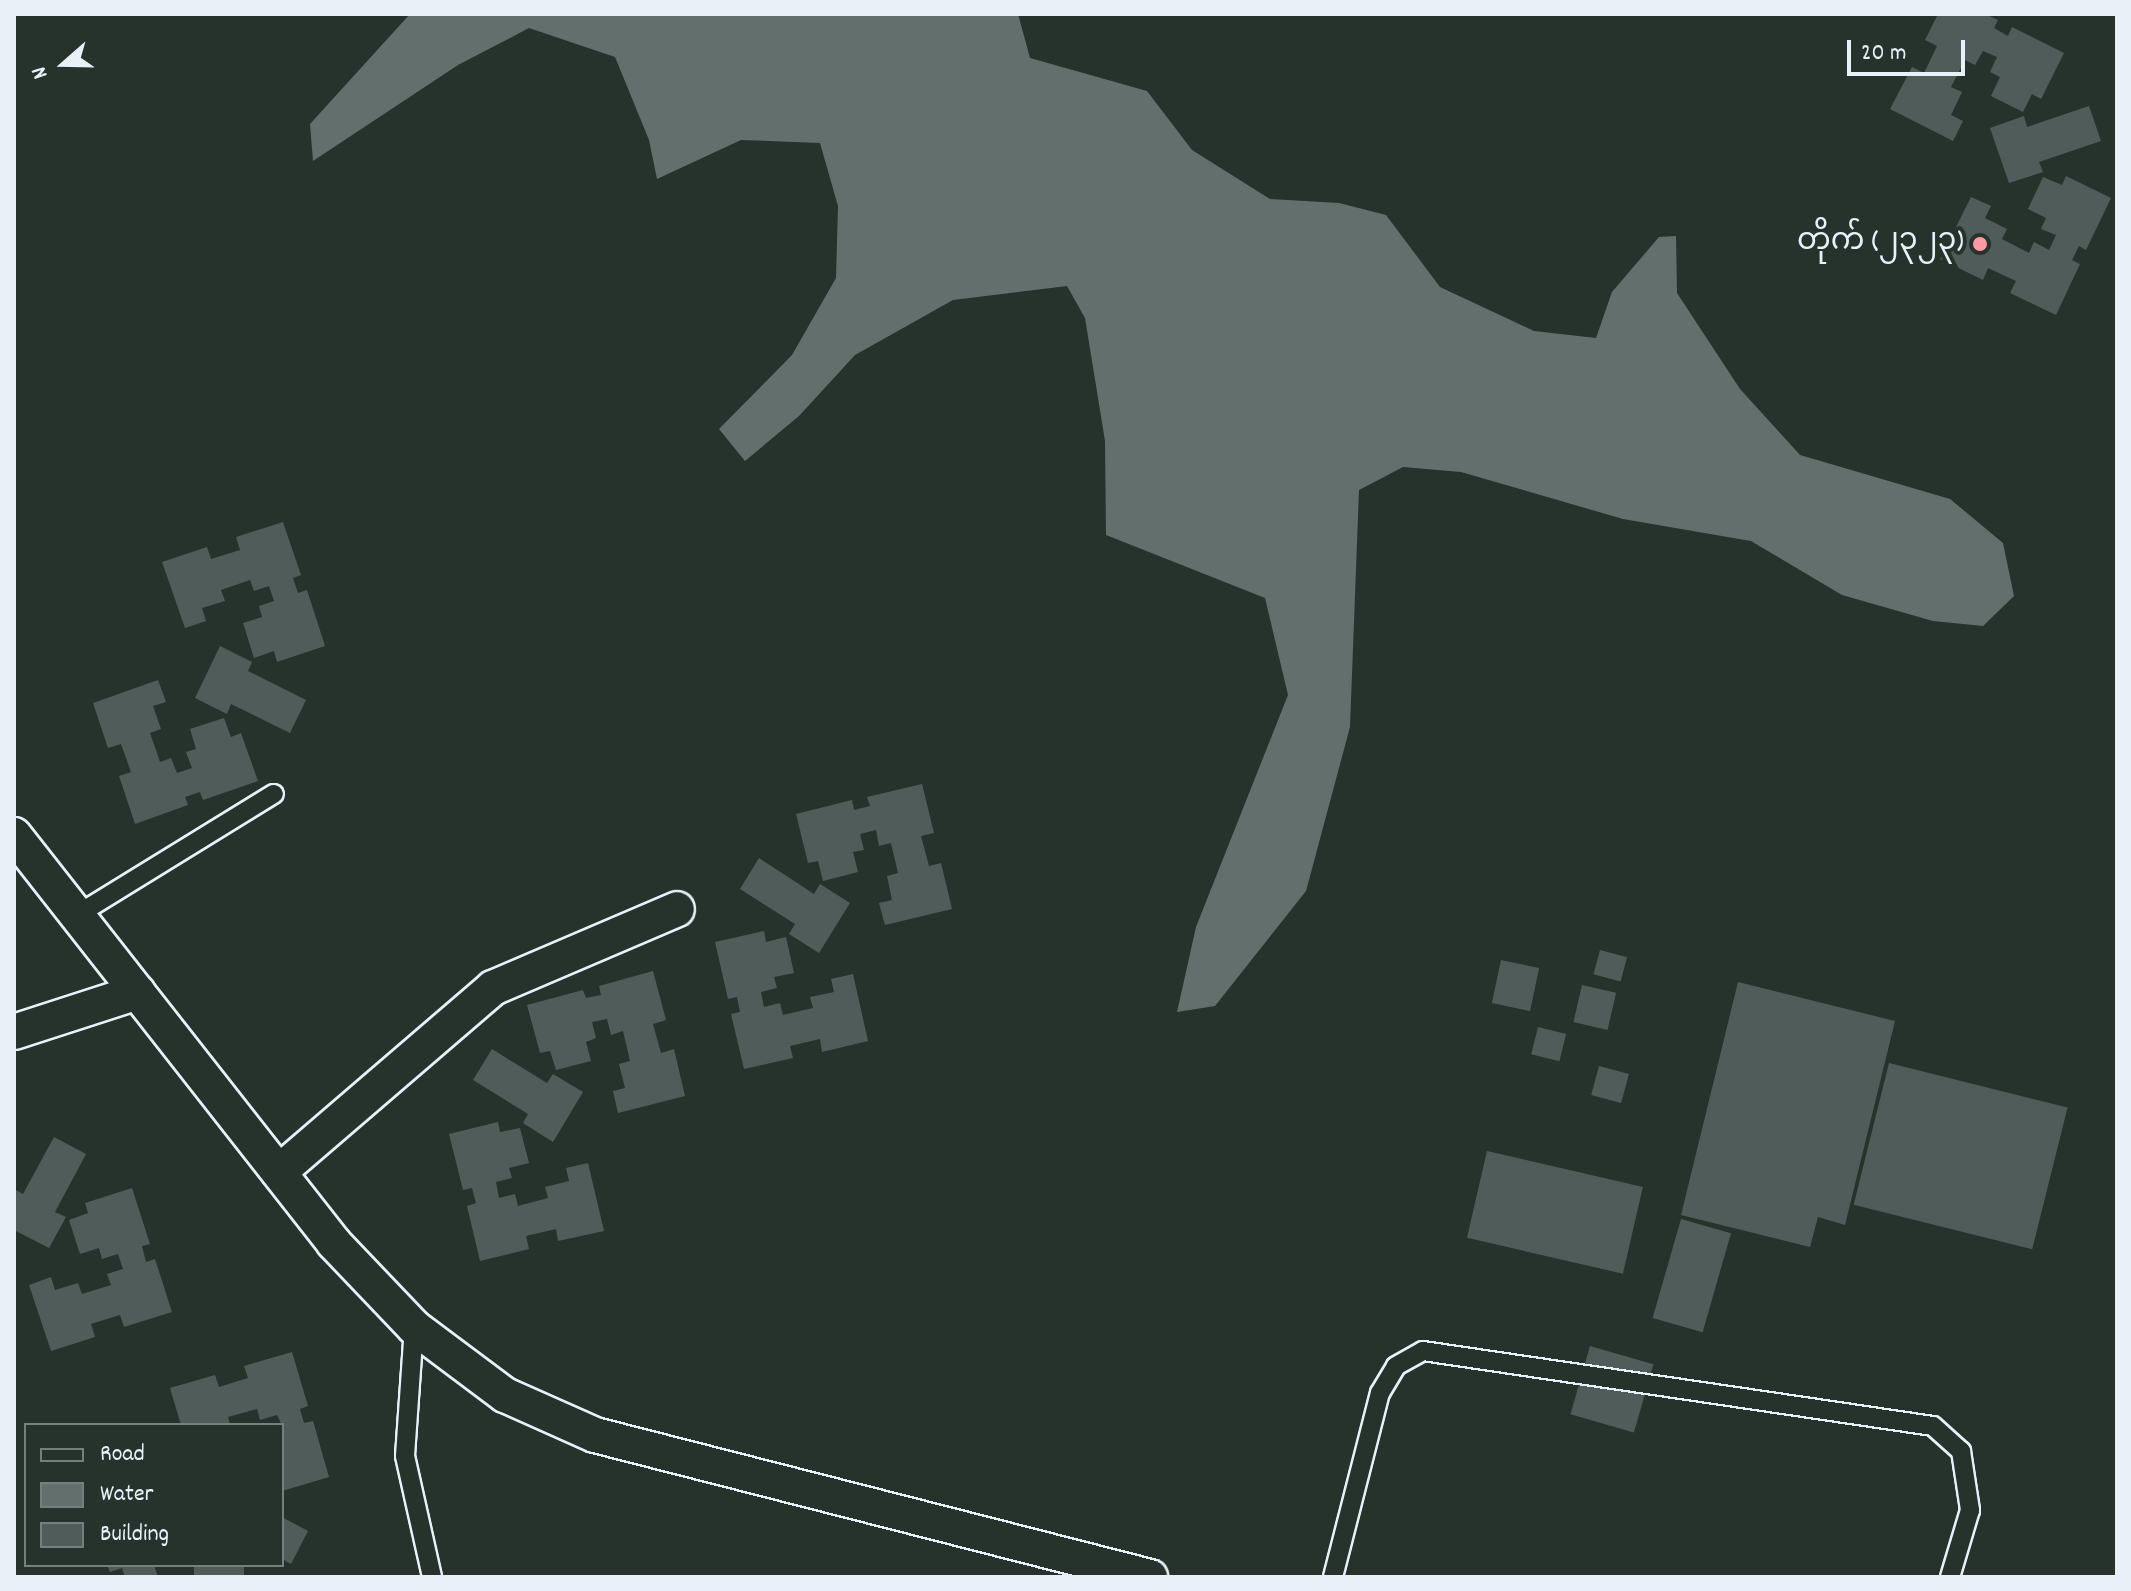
<!DOCTYPE html>
<html>
<head>
<meta charset="utf-8">
<style>
  body { margin:0 }
  #map { position:relative; width:2131px; height:1591px; overflow:hidden; background:#26332d; font-family:Dekko,"Noto Sans Myanmar",sans-serif }
  div>[style] { position:absolute }
  .water>* { inset:0; background:#636f6d }
  .building>* { inset:0; background:#505c59; transform-origin:0 0 }
  .roads { filter:drop-shadow(2px 0 #e8f1f8) drop-shadow(-2px 0 #e8f1f8) drop-shadow(0 2px #e8f1f8) drop-shadow(0 -2px #e8f1f8) }
  .lane>* { height:18px; margin:-9px; padding:0 9px; transform-origin:9px; border-radius:9px; background:#26332d }
  .street>* { height:34px; margin:-17px; padding:0 17px; transform-origin:17px; border-radius:17px; background:#26332d }
  .dots>* { width:22px; height:22px; translate:-50% -50%; box-sizing:border-box; border:4px solid #26332d; border-radius:50% }
  span { translate:-50% -50%; white-space:nowrap; text-align:center; line-height:1.15; -webkit-text-stroke:8px #26332d; paint-order:stroke }
  .poi-label { font-size:30px; color:#e8f1f8 }
  .right { translate:-100% -50%; text-align:right }
  .frame { position:absolute; inset:0; border:16px solid #e8f1f8; pointer-events:none }
  .legend { position:absolute; left:24px; top:1423px; width:260px; height:144px; box-sizing:border-box; background:#26332d; border:2px solid #747f7e; margin:0; padding:10px 14px; list-style:none; font-size:24px; color:#e8f1f8 }
  .legend li { display:flex; align-items:center; gap:16px; height:40px }
  .legend b { width:40px; border:2px solid #747f7e }
  .north { position:absolute; left:24px; top:24px; width:80px; height:80px; -webkit-text-stroke:6px #26332d; paint-order:stroke; rotate:250deg; font-size:22px; font-weight:700; line-height:32px; text-align:center; color:#e8f1f8 }
  .north::after { content:''; display:block; margin:auto; width:28px; height:36px; background:#e8f1f8; clip-path:polygon(50% 0,100% 100%,50% 72%,0 100%) }
  .scale { position:absolute; left:1847px; top:40px; width:118px; height:36px; box-sizing:border-box; border:4px solid #e8f1f8; border-top:0; padding-left:10px; font-size:24px; line-height:28px; white-space:nowrap; color:#e8f1f8; -webkit-text-stroke:6px #26332d; paint-order:stroke }
</style>
</head>
<body>
<div id="map">
  <div class="water">
    <div style="clip-path:polygon(410px 14px,1018px 14px,1030px 58px,1147px 91px,1192px 150px,1270px 199px,1339px 203px,1386px 215px,1440px 287px,1534px 331px,1596px 338px,1612px 292px,1659px 237px,1676px 236px,1677px 293px,1740px 389px,1800px 455px,1950px 499px,2003px 543px,2014px 596px,1983px 626px,1933px 621px,1842px 595px,1751px 541px,1623px 519px,1461px 472px,1403px 467px,1359px 490px,1350px 727px,1306px 891px,1215px 1006px,1177px 1012px,1196px 927px,1288px 695px,1265px 598px,1106px 535px,1105px 441px,1085px 318px,1067px 286px,953px 300px,855px 355px,799px 416px,745px 461px,719px 429px,792px 355px,836px 278px,838px 206px,820px 143px,741px 140px,657px 179px,649px 140px,615px 57px,529px 28px,458px 65px,313px 161px,310px 124px)"></div>
  </div>
  <div class="building">
    <div style="clip-path:polygon(1938px 14px,1985px 14px,1998px 20px,1994px 28px,2008px 36px,2012px 27px,2064px 53px,2041px 99px,2032px 94px,2023px 112px,1991px 96px,2000px 77px,1990px 72px,1997px 57px,1983px 51px,1975px 65px,1965px 60px,1951px 87px,1962px 92px,1951px 115px,1963px 121px,1953px 141px,1890px 109px,1912px 67px,1924px 73px,1937px 46px,1925px 40px)"></div>
    <div style="clip-path:polygon(2089px 106px,2101px 141px,2039px 162px,2043px 172px,2009px 183px,1990px 128px,2024px 116px,2027px 127px)"></div>
    <div style="clip-path:polygon(2066px 176px,2111px 198px,2086px 250px,2079px 246px,2072px 260px,2080px 264px,2056px 315px,2010px 293px,2016px 281px,1988px 268px,1983px 280px,1940px 259px,1971px 197px,1991px 206px,1985px 218px,2007px 229px,2002px 239px,2029px 253px,2034px 242px,2049px 250px,2056px 235px,2041px 229px,2046px 218px,2028px 209px,2043px 177px,2062px 185px)"></div>
    <div style="clip-path:polygon(283px 522px,301px 575px,293px 578px,298px 593px,307px 590px,325px 646px,277px 662px,274px 651px,254px 658px,243px 623px,262px 617px,259px 606px,274px 601px,269px 586px,254px 591px,250px 580px,221px 590px,225px 601px,202px 608px,206px 621px,185px 628px,162px 562px,207px 547px,211px 559px,240px 550px,236px 537px)"></div>
    <div style="clip-path:polygon(220px 646px,252px 662px,248px 671px,306px 700px,290px 733px,231px 704px,227px 714px,195px 698px)"></div>
    <div style="clip-path:polygon(158px 680px,166px 702px,153px 706px,161px 729px,150px 733px,160px 762px,171px 758px,177px 773px,192px 768px,186px 752px,196px 749px,190px 729px,224px 718px,231px 737px,241px 733px,258px 781px,203px 800px,200px 792px,185px 797px,188px 805px,135px 824px,119px 776px,131px 772px,121px 744px,108px 748px,93px 703px)"></div>
    <div style="clip-path:polygon(922px 784px,934px 833px,921px 836px,929px 866px,941px 863px,952px 909px,885px 925px,879px 903px,892px 900px,887px 876px,898px 873px,891px 843px,879px 846px,876px 830px,860px 834px,864px 850px,853px 852px,858px 872px,823px 881px,818px 861px,808px 863px,796px 814px,852px 800px,854px 810px,870px 806px,867px 797px)"></div>
    <div style="clip-path:polygon(759px 858px,814px 894px,820px 884px,850px 903px,819px 953px,789px 934px,795px 924px,740px 889px)"></div>
    <div style="clip-path:polygon(764px 931px,766px 942px,786px 937px,794px 973px,774px 977px,777px 988px,761px 992px,764px 1007px,780px 1003px,783px 1015px,813px 1008px,810px 997px,834px 992px,831px 979px,853px 974px,868px 1041px,822px 1052px,820px 1039px,790px 1046px,793px 1058px,744px 1069px,731px 1014px,740px 1012px,737px 997px,728px 999px,715px 942px)"></div>
    <div style="left:1600px;top:950px;width:28px;height:25px;rotate:15deg"></div>
    <div style="left:1501px;top:960px;width:39px;height:44px;rotate:12deg"></div>
    <div style="clip-path:polygon(653px 971px,666px 1020px,653px 1024px,661px 1053px,674px 1049px,685px 1096px,618px 1113px,613px 1091px,625px 1088px,619px 1064px,630px 1061px,623px 1031px,611px 1035px,607px 1019px,592px 1022px,596px 1038px,586px 1042px,591px 1061px,556px 1070px,550px 1051px,540px 1053px,527px 1005px,583px 990px,586px 998px,601px 995px,599px 986px)"></div>
    <div style="clip-path:polygon(1738px 982px,1895px 1021px,1845px 1225px,1818px 1217px,1810px 1247px,1681px 1215px)"></div>
    <div style="left:1582px;top:985px;width:35px;height:38px;rotate:13deg"></div>
    <div style="left:1538px;top:1027px;width:29px;height:28px;rotate:14deg"></div>
    <div style="clip-path:polygon(492px 1049px,547px 1083px,553px 1074px,583px 1092px,553px 1142px,523px 1123px,528px 1114px,473px 1080px)"></div>
    <div style="left:1889px;top:1063px;width:184px;height:146px;rotate:14deg"></div>
    <div style="left:1599px;top:1066px;width:31px;height:30px;rotate:15deg"></div>
    <div style="clip-path:polygon(498px 1122px,500px 1132px,520px 1128px,529px 1163px,509px 1168px,512px 1178px,496px 1182px,499px 1198px,515px 1194px,518px 1206px,548px 1198px,545px 1187px,569px 1181px,566px 1168px,588px 1163px,604px 1231px,558px 1241px,556px 1229px,526px 1236px,529px 1249px,480px 1261px,467px 1206px,476px 1203px,472px 1188px,463px 1190px,449px 1134px)"></div>
    <div style="clip-path:polygon(54px 1137px,86px 1154px,55px 1212px,66px 1217px,49px 1248px,14px 1230px,14px 1189px,23px 1194px)"></div>
    <div style="left:1487px;top:1151px;width:160px;height:89px;rotate:13deg"></div>
    <div style="clip-path:polygon(132px 1188px,150px 1244px,142px 1246px,146px 1262px,155px 1259px,172px 1312px,124px 1327px,120px 1315px,91px 1324px,95px 1337px,51px 1351px,29px 1285px,51px 1277px,55px 1290px,78px 1283px,82px 1294px,111px 1285px,107px 1274px,123px 1269px,118px 1254px,102px 1259px,99px 1248px,80px 1254px,69px 1220px,88px 1213px,85px 1203px)"></div>
    <div style="left:1681px;top:1219px;width:52px;height:103px;rotate:16deg"></div>
    <div style="left:1590px;top:1346px;width:66px;height:71px;rotate:16deg"></div>
    <div style="clip-path:polygon(292px 1352px,308px 1406px,300px 1409px,304px 1423px,313px 1421px,329px 1477px,282px 1491px,282px 1425px,277px 1415px,260px 1420px,257px 1409px,228px 1417px,230px 1425px,181px 1425px,170px 1388px,215px 1375px,219px 1387px,248px 1378px,244px 1366px)"></div>
    <div style="clip-path:polygon(282px 1517px,308px 1531px,291px 1564px,282px 1559px)"></div>
    <div style="clip-path:polygon(107px 1565px,154px 1565px,158px 1577px,125px 1577px,122px 1568px,110px 1572px)"></div>
    <div style="left:194px;top:1565px;width:50px;height:13px"></div>
  </div>
  <div class="roads">
    <div class="lane">
      <div style="left:77px;top:915px;width:231px;rotate:-31.6deg"></div>
      <div style="left:414px;top:1327px;width:129px;rotate:94deg"></div>
      <div style="left:405px;top:1456px;width:124px;rotate:77.4deg"></div>
      <div style="left:1333px;top:1577px;width:190px;rotate:-75.7deg"></div>
      <div style="left:1380px;top:1393px;width:31px;rotate:-59deg"></div>
      <div style="left:1396px;top:1366px;width:31px;rotate:-29deg"></div>
      <div style="left:1423px;top:1351px;width:515px;rotate:8.37deg"></div>
      <div style="left:1933px;top:1426px;width:38px;rotate:42deg"></div>
      <div style="left:1961px;top:1451px;width:60px;rotate:81.3deg"></div>
      <div style="left:1970px;top:1510px;width:70px;rotate:106.6deg"></div>
    </div>
    <div class="street">
      <div style="left:14px;top:835px;width:519px;rotate:51.89deg"></div>
      <div style="left:334px;top:1243px;width:116px;rotate:46.4deg"></div>
      <div style="left:414px;top:1327px;width:114px;rotate:36.8deg"></div>
      <div style="left:505px;top:1395px;width:98px;rotate:24deg"></div>
      <div style="left:595px;top:1435px;width:573px;rotate:14.35deg"></div>
      <div style="left:14px;top:1032px;width:130px;rotate:-17.9deg"></div>
      <div style="left:279px;top:1172px;width:282px;rotate:-40.7deg"></div>
      <div style="left:493px;top:988px;width:200px;rotate:-23.2deg"></div>
    </div>
  </div>
  <div class="dots">
    <div style="left:1980px;top:244px;background:#ff9aa2"></div>
  </div>
  <div class="poi-label">
    <span class="right" style="left:1964px;top:244px">တိုက် (၂၃၂၃)</span>
  </div>
  <div class="frame"></div>
  <ul class="legend">
  <li><b style="height:10px;background:#26332d"></b>Road</li>
  <li><b style="height:22px;background:#636f6d"></b>Water</li>
  <li><b style="height:22px;background:#505c59"></b>Building</li>
  </ul>
  <div class="north">N</div>
  <div class="scale">20 m</div>
</div>
</body>
</html>
